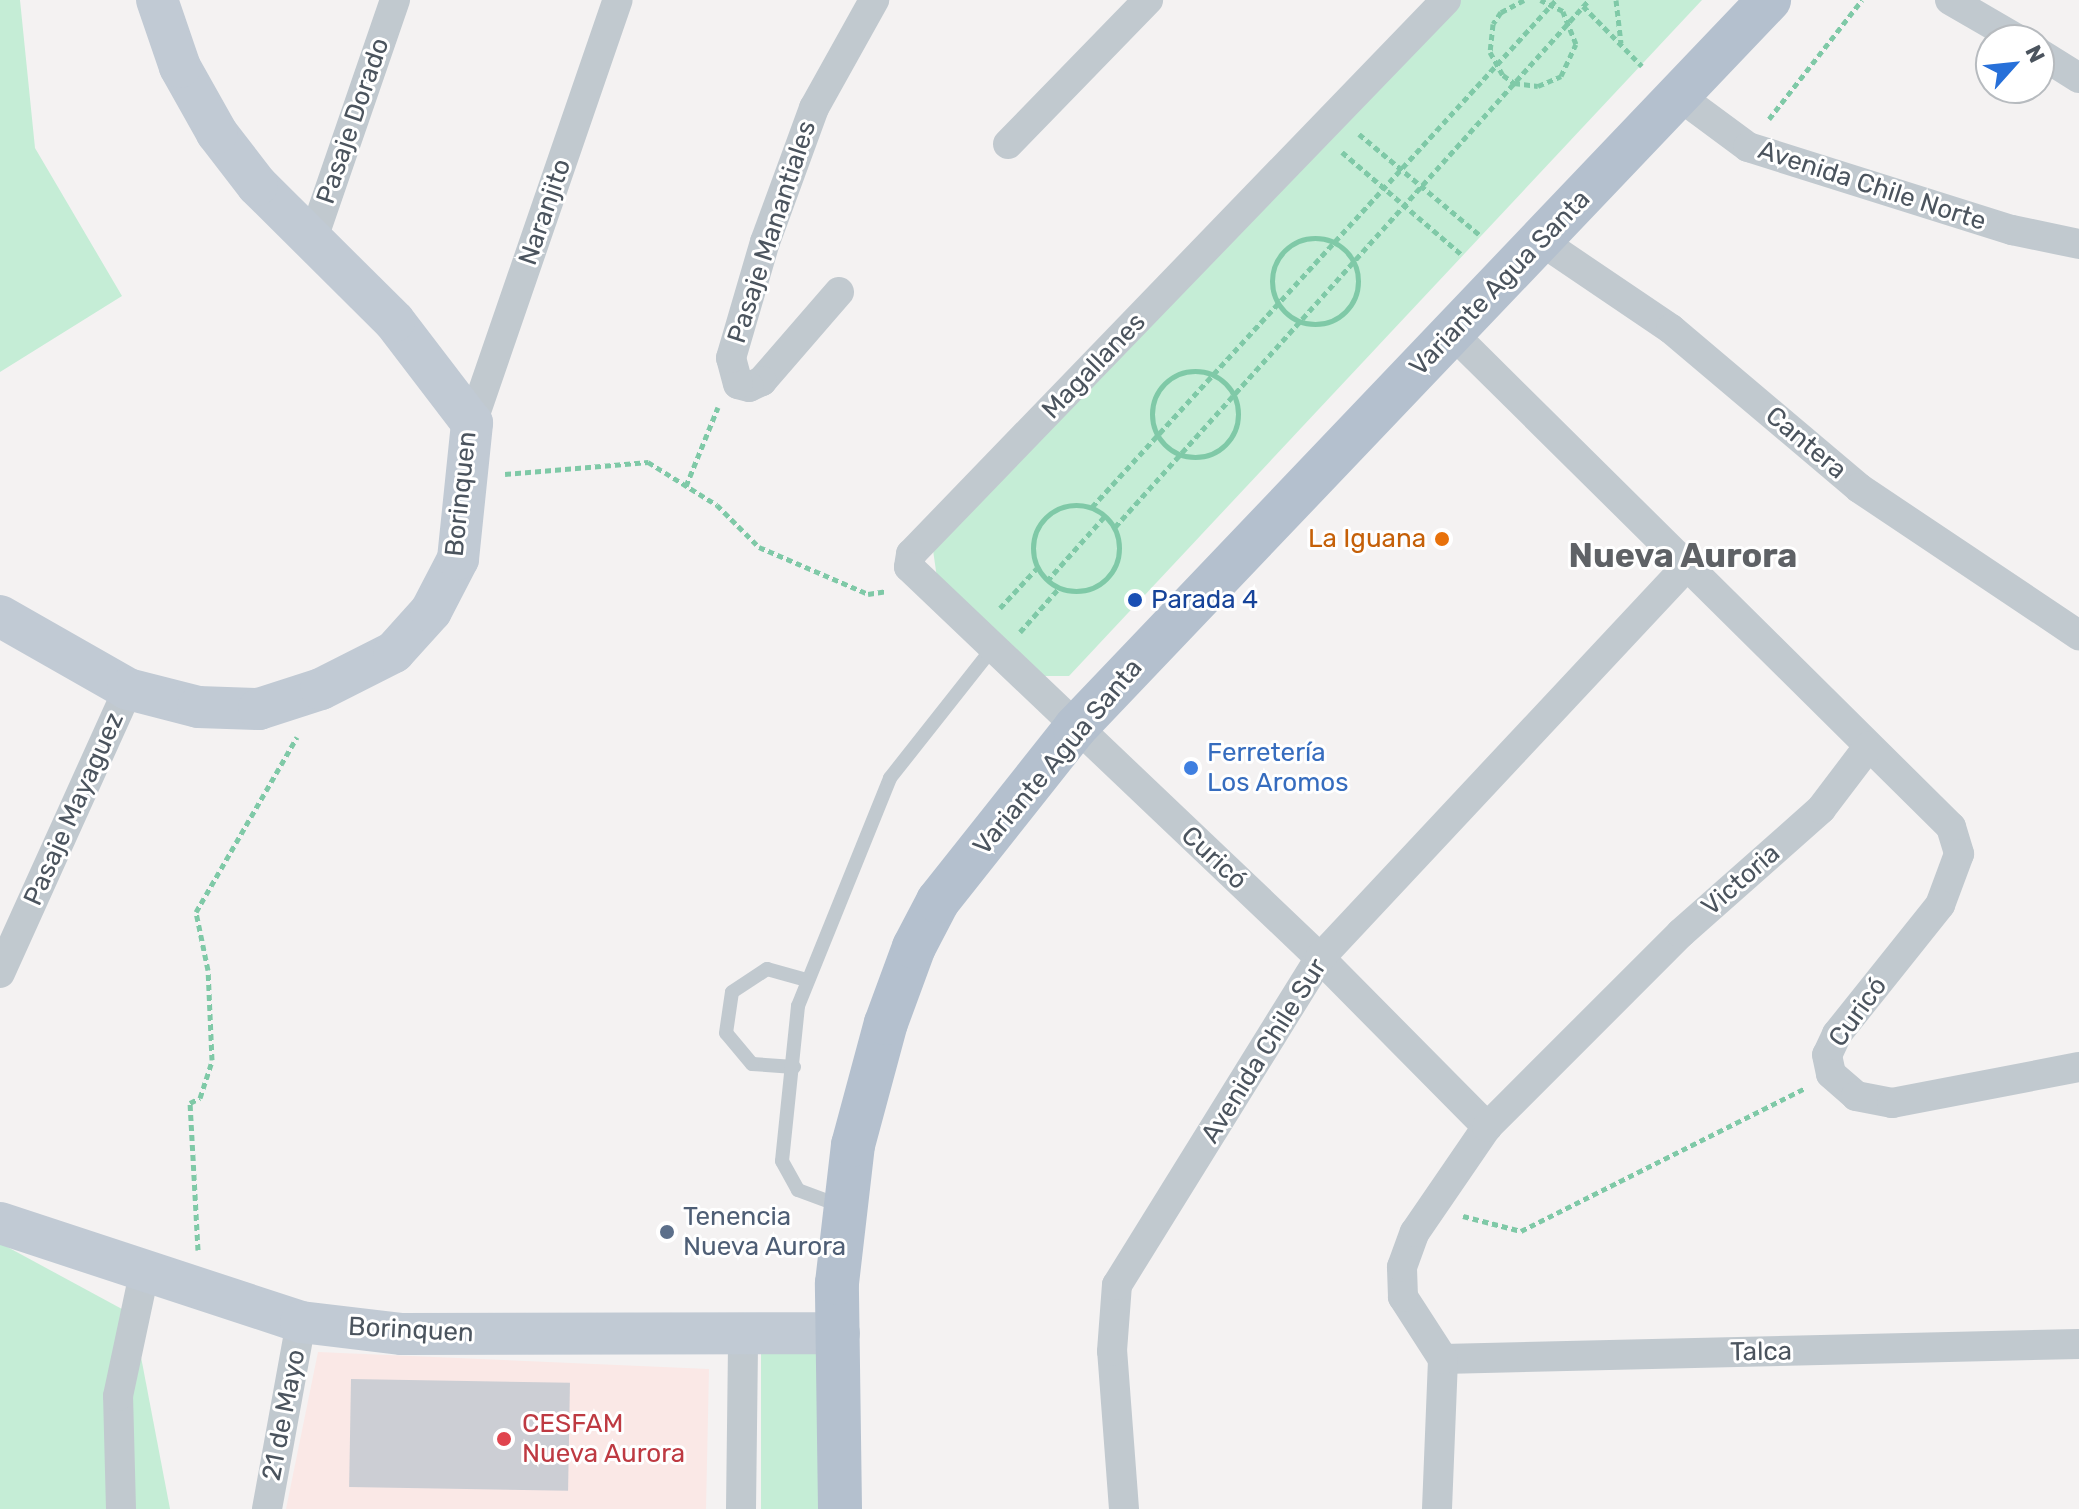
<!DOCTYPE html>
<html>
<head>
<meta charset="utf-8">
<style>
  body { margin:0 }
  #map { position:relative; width:2079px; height:1509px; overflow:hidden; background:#f4f2f2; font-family:Rubik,sans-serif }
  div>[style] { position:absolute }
  .medical>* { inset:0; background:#fae8e6 }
  .green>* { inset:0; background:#c5edd6; transform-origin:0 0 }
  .building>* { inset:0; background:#ccced4; transform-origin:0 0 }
  .path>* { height:5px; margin-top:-2.5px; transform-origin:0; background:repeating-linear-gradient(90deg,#7fc9a7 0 6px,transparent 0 10px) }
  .path>.ring { margin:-2.5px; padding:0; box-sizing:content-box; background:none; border:5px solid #7fc9a7; border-radius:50% }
  .lane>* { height:14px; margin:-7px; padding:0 7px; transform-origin:7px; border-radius:7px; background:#c1c9cf }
  .street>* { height:30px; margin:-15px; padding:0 15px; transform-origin:15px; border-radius:15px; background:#c1c9cf }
  .secondary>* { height:42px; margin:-21px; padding:0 21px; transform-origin:21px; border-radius:21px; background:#c1cad4 }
  .primary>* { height:44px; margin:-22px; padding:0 22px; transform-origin:22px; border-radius:22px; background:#b4c0ce }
  .dots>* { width:22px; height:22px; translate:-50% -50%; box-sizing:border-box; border:4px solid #fff; border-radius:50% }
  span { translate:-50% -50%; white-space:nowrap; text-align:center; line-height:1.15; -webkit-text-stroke:6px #fff; paint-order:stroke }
  .street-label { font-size:26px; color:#4b545e }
  .food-label { font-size:26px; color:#c56008 }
  .right { translate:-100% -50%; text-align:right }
  .transit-label { font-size:26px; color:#164399 }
  .left { translate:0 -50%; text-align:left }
  .shop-label { font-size:26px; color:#366cbe }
  .service-label { font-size:26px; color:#4e5e75 }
  .health-label { font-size:26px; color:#be3a42 }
  .district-label { font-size:34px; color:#5f6266; font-weight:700 }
  .north { position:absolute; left:1975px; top:24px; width:80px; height:80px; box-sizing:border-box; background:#fff; border:2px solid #b7bbbf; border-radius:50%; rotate:63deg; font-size:22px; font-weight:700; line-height:32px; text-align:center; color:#4b545e }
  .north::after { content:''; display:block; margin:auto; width:28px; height:36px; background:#2770d9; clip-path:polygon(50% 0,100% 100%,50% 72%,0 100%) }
</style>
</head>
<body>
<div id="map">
  <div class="medical">
    <div style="clip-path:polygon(318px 1352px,709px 1369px,706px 1509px,286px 1509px)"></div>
  </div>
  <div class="green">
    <div style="clip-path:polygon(0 0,20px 0,35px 148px,122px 296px,0 372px)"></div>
    <div style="clip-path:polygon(1460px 0,1702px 0,1069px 676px,1041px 676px,937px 578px,933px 550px)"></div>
    <div style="clip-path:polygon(0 1243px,133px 1315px,170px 1509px,0 1509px)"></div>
    <div style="left:761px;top:1347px;width:67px;height:162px"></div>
  </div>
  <div class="building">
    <div style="left:351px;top:1379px;width:219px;height:108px;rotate:1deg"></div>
  </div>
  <div class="path">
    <div style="left:1524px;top:0;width:26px;rotate:152deg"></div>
    <div style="left:1501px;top:12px;width:14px;rotate:124deg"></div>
    <div style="left:1493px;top:24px;width:28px;rotate:96deg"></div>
    <div style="left:1490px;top:52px;width:26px;rotate:61deg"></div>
    <div style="left:1503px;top:75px;width:14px;rotate:36deg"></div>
    <div style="left:1514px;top:83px;width:24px;rotate:7deg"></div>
    <div style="left:1538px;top:86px;width:25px;rotate:-23deg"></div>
    <div style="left:1561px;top:76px;width:35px;rotate:-65deg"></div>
    <div style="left:1576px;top:44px;width:35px;rotate:-112deg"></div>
    <div style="left:1563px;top:11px;width:25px;rotate:-154deg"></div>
    <div style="left:1616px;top:0;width:43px;rotate:83.4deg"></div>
    <div style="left:1583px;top:6px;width:84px;rotate:45.5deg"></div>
    <div style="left:1769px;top:119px;width:151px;rotate:-52deg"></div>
    <div style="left:1359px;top:134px;width:158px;rotate:39.9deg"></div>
    <div style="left:1342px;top:152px;width:158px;rotate:40.6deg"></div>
    <div class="ring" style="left:1272px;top:238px;width:81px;height:81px"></div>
    <div class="ring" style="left:1152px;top:371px;width:81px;height:81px"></div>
    <div style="left:505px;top:474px;width:144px;rotate:-4.8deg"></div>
    <div style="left:648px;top:462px;width:81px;rotate:31.9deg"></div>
    <div style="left:717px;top:505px;width:59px;rotate:45deg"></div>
    <div style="left:759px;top:547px;width:119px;rotate:23.3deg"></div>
    <div style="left:868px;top:594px;width:18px;rotate:-9deg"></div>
    <div style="left:686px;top:486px;width:85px;rotate:-67.9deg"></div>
    <div class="ring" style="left:1033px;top:505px;width:81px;height:81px"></div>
    <div style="left:1092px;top:507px;width:687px;rotate:-47.54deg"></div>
    <div style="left:1115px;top:527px;width:709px;rotate:-48.03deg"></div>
    <div style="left:1047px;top:581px;width:87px;rotate:-48.3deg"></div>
    <div style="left:1000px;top:608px;width:54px;rotate:-47.2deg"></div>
    <div style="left:1020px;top:632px;width:59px;rotate:-48.4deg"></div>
    <div style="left:1463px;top:1216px;width:60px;rotate:14.5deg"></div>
    <div style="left:1521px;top:1231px;width:318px;rotate:-26.7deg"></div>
    <div style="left:198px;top:1250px;width:147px;rotate:-93.1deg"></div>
    <div style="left:190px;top:1103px;width:11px;rotate:-27deg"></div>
    <div style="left:200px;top:1098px;width:40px;rotate:-72deg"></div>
    <div style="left:212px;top:1060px;width:90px;rotate:-92.5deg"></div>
    <div style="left:208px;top:970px;width:59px;rotate:-101.7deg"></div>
    <div style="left:196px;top:912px;width:202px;rotate:-60deg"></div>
  </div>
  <div class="lane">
    <div style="left:794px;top:1067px;width:42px;rotate:-175.9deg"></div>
    <div style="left:752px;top:1064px;width:40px;rotate:-130deg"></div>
    <div style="left:726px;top:1033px;width:41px;rotate:-81.7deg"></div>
    <div style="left:732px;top:992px;width:42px;rotate:-33.3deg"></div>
    <div style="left:767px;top:969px;width:41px;rotate:15.4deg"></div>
    <div style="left:841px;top:1206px;width:46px;rotate:-159.6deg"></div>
    <div style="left:798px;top:1190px;width:33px;rotate:-119deg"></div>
    <div style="left:782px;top:1161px;width:156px;rotate:-84.1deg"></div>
    <div style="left:798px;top:1006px;width:246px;rotate:-68deg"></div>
    <div style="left:890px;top:778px;width:163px;rotate:-51.7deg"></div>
  </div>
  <div class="street">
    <div style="left:1446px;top:0;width:770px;rotate:134deg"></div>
    <div style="left:911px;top:554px;width:13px;rotate:99deg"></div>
    <div style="left:909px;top:567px;width:567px;rotate:43.57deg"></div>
    <div style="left:1320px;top:958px;width:238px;rotate:45.3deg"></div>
    <div style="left:1950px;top:0;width:80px;rotate:30.1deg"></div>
    <div style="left:2039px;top:53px;width:47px;rotate:32deg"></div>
    <div style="left:1679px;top:96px;width:86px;rotate:36.5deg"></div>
    <div style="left:1748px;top:147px;width:277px;rotate:17.5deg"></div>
    <div style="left:2012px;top:230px;width:68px;rotate:11.8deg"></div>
    <div style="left:1008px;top:144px;width:201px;rotate:-45.8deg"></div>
    <div style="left:312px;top:241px;width:255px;rotate:-71deg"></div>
    <div style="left:1541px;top:241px;width:157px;rotate:34.1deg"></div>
    <div style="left:1671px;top:329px;width:246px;rotate:40.2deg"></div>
    <div style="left:1859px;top:488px;width:265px;rotate:33.8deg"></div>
    <div style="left:839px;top:292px;width:118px;rotate:130.9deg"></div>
    <div style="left:762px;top:381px;width:14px;rotate:155deg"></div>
    <div style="left:749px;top:387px;width:11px;rotate:-165deg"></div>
    <div style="left:738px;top:384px;width:27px;rotate:-105deg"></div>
    <div style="left:731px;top:358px;width:121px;rotate:-73.7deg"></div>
    <div style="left:765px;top:242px;width:143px;rotate:-69.9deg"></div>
    <div style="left:814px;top:108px;width:124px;rotate:-60.9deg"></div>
    <div style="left:1452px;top:333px;width:702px;rotate:44.71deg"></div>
    <div style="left:1951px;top:827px;width:28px;rotate:73deg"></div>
    <div style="left:1959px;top:854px;width:54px;rotate:110.4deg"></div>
    <div style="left:1940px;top:905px;width:165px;rotate:128.6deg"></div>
    <div style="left:1837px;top:1034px;width:23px;rotate:115deg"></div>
    <div style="left:1827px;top:1055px;width:19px;rotate:78deg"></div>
    <div style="left:1831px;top:1074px;width:33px;rotate:41deg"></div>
    <div style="left:1856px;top:1096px;width:37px;rotate:11deg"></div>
    <div style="left:1892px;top:1103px;width:190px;rotate:-10.9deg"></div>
    <div style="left:472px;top:423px;width:447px;rotate:-71deg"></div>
    <div style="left:0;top:973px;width:312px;rotate:-65.7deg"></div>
    <div style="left:1443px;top:1359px;width:636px;rotate:-1.35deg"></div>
    <div style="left:121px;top:1509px;width:113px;rotate:-91.5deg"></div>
    <div style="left:118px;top:1396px;width:130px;rotate:-78deg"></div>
    <div style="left:267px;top:1509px;width:190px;rotate:-79.7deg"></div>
    <div style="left:741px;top:1509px;width:175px;rotate:-89.3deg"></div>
    <div style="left:1124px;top:1509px;width:158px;rotate:-94.3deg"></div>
    <div style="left:1112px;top:1351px;width:66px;rotate:-85.7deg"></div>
    <div style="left:1117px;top:1285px;width:385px;rotate:-58.2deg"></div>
    <div style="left:1320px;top:958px;width:537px;rotate:-46.89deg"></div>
    <div style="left:1437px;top:1509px;width:150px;rotate:-87.7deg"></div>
    <div style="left:1443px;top:1359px;width:74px;rotate:-122.8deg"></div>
    <div style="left:1403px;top:1297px;width:30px;rotate:-92deg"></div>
    <div style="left:1402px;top:1267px;width:37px;rotate:-70deg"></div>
    <div style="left:1415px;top:1232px;width:127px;rotate:-55.6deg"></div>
    <div style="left:1487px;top:1127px;width:274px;rotate:-45deg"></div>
    <div style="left:1681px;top:933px;width:187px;rotate:-41.5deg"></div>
    <div style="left:1821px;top:809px;width:78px;rotate:-52.8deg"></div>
  </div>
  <div class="secondary">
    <div style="left:0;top:616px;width:147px;rotate:29.7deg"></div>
    <div style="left:128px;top:689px;width:72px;rotate:14.4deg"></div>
    <div style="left:198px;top:707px;width:61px;rotate:1.9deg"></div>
    <div style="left:259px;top:709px;width:65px;rotate:-17.9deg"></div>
    <div style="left:321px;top:689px;width:82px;rotate:-26.9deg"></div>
    <div style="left:394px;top:652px;width:55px;rotate:-47.9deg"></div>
    <div style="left:431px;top:611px;width:59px;rotate:-62.6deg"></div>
    <div style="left:458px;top:559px;width:137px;rotate:-84.1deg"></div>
    <div style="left:472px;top:423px;width:128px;rotate:-127.4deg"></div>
    <div style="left:394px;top:321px;width:193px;rotate:-135.2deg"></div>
    <div style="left:257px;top:185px;width:66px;rotate:-127.6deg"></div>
    <div style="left:217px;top:133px;width:76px;rotate:-119.3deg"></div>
    <div style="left:180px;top:67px;width:71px;rotate:-108.9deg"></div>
    <div style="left:0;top:1223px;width:317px;rotate:18.2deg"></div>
    <div style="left:301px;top:1322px;width:102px;rotate:6.8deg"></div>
    <div style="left:402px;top:1334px;width:437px;rotate:-0.1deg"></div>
  </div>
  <div class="primary">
    <div style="left:840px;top:1509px;width:226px;rotate:-90.8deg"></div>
    <div style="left:837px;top:1283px;width:139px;rotate:-83.4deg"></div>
    <div style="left:853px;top:1145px;width:126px;rotate:-74.9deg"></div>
    <div style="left:886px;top:1023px;width:81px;rotate:-69.8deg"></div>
    <div style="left:914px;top:947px;width:52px;rotate:-62.4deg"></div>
    <div style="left:938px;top:901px;width:221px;rotate:-51.6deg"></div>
    <div style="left:1075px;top:728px;width:1006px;rotate:-46.37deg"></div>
  </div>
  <div class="dots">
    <div style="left:1442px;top:539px;background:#e8710a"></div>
    <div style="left:1135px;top:600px;background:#1a4fb4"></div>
    <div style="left:1191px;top:768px;background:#3f7fe0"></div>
    <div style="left:667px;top:1232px;background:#5c6f8a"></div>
    <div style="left:504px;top:1439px;background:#e0444e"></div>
  </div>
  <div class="street-label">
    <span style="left:353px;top:121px;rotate:-71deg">Pasaje Dorado</span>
    <span style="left:1872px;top:186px;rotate:18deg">Avenida Chile Norte</span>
    <span style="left:545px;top:212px;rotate:-71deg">Naranjito</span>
    <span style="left:772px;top:232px;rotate:-72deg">Pasaje Manantiales</span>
    <span style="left:1500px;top:283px;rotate:-46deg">Variante Agua Santa</span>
    <span style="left:1094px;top:366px;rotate:-46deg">Magallanes</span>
    <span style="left:1806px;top:443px;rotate:40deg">Cantera</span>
    <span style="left:461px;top:494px;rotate:-84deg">Borinquen</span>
    <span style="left:1058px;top:757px;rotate:-50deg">Variante Agua Santa</span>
    <span style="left:74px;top:809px;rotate:-66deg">Pasaje Mayaguez</span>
    <span style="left:1214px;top:858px;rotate:43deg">Curicó</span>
    <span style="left:1741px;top:880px;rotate:-41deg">Victoria</span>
    <span style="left:1858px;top:1012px;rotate:-54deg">Curicó</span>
    <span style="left:1264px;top:1051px;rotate:-58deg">Avenida Chile Sur</span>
    <span style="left:411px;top:1330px;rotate:3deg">Borinquen</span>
    <span style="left:1761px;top:1352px;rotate:-1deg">Talca</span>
    <span style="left:284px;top:1415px;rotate:-79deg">21 de Mayo</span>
  </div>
  <div class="food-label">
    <span class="right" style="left:1426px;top:539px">La Iguana</span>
  </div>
  <div class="transit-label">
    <span class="left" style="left:1151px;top:600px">Parada 4</span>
  </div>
  <div class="shop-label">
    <span class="left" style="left:1207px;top:768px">Ferretería<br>Los Aromos</span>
  </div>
  <div class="service-label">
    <span class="left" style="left:683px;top:1232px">Tenencia<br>Nueva Aurora</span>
  </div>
  <div class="health-label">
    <span class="left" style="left:522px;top:1439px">CESFAM<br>Nueva Aurora</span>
  </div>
  <div class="district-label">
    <span style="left:1683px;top:556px">Nueva Aurora</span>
  </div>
  <div class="north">N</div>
</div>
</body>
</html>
